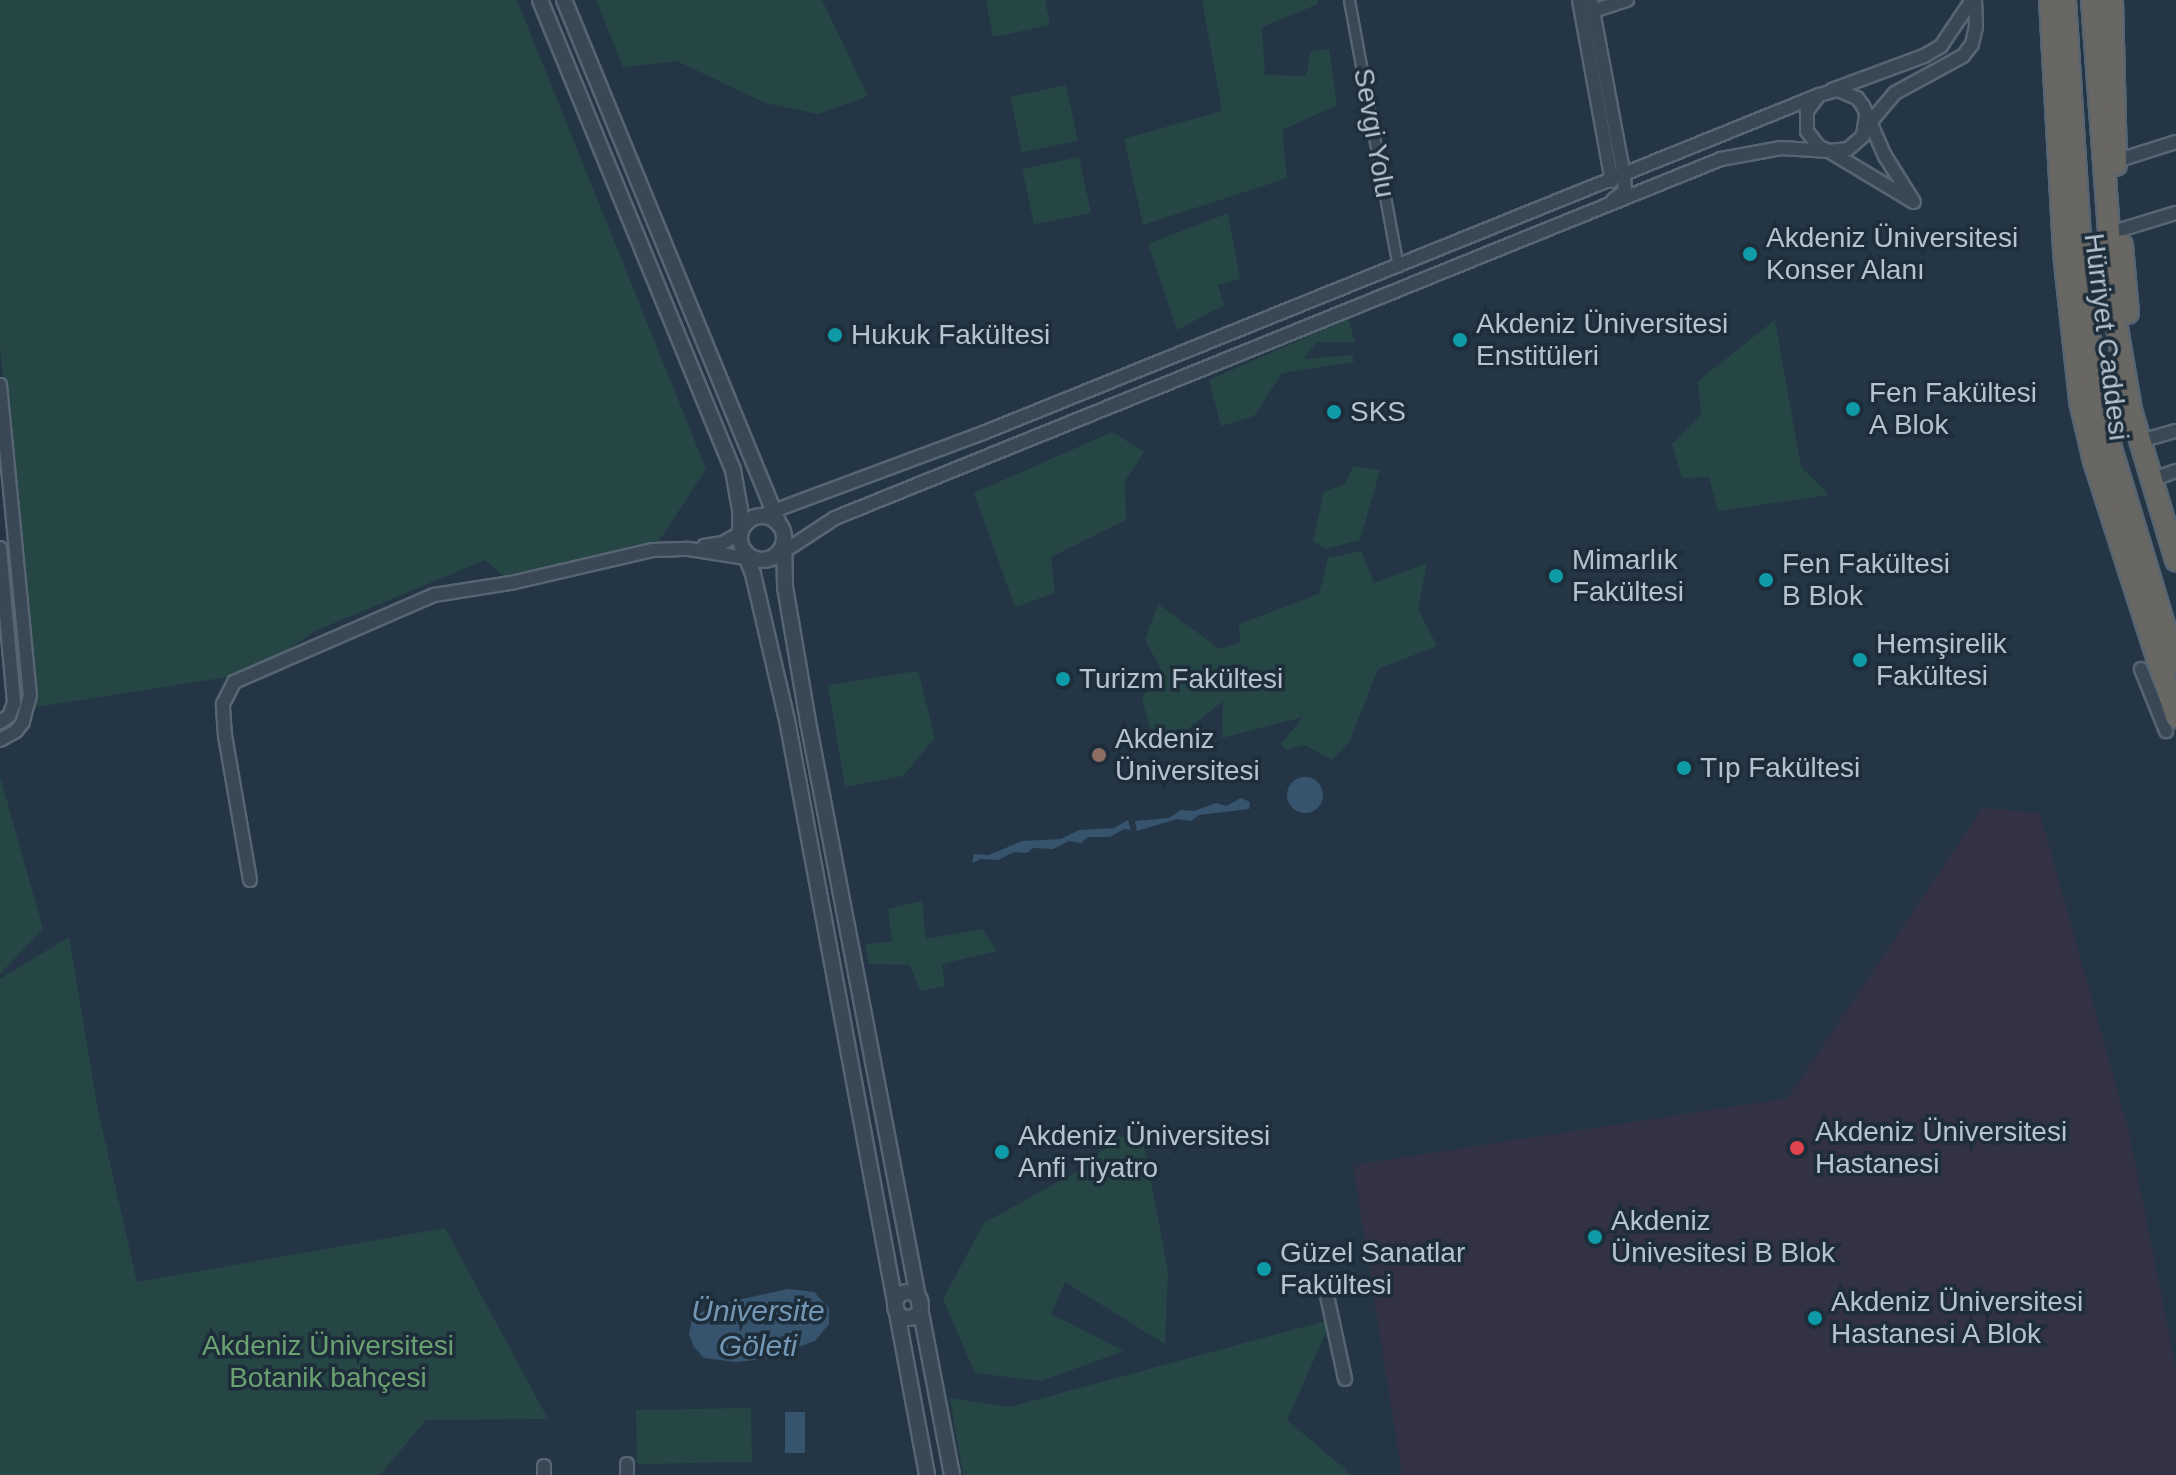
<!DOCTYPE html>
<html>
<head>
<meta charset="utf-8">
<style>
  body { margin:0 }
  #map { position:relative; width:2176px; height:1475px; overflow:hidden; background:#243645; font-family:Arial,sans-serif }
  div>[style] { position:absolute }
  .medical>* { inset:0; background:#323244 }
  .green>* { inset:0; background:#264646; transform-origin:0 0 }
  .water>* { inset:0; background:#36546e; transform-origin:0 0 }
  .round { border-radius:50% }
  .roads { filter:drop-shadow(2px 0 #576572) drop-shadow(-2px 0 #576572) drop-shadow(0 2px #576572) drop-shadow(0 -2px #576572) }
  .pedestrian>* { height:9px; margin:-4.5px; padding:0 4.5px; transform-origin:4.5px; border-radius:4.5px; background:#394854 }
  .minor>* { height:12px; margin:-6px; padding:0 6px; transform-origin:6px; border-radius:6px; background:#394854 }
  .tertiary>* { height:14px; margin:-7px; padding:0 7px; transform-origin:7px; border-radius:7px; background:#394854 }
  .tertiary>.ring { margin:-7px; padding:0; box-sizing:content-box; background:none; border:14px solid #394854; border-radius:50% }
  .trunk>* { height:20px; margin:-10px; padding:0 10px; transform-origin:10px; border-radius:10px; background:#696764 }
  .dots>* { width:22px; height:22px; translate:-50% -50%; box-sizing:border-box; border:4px solid #1d2d3a; border-radius:50% }
  span { translate:-50% -50%; white-space:nowrap; text-align:center; line-height:1.15; -webkit-text-stroke:7px #1d2d3a; paint-order:stroke }
  .street-label { font-size:28px; color:#b6c2ce }
  .poi-label { font-size:28px; color:#b6c2ce }
  .left { translate:0 -50%; text-align:left }
  .park-label { font-size:28px; color:#6ba171 }
  .water-label { font-size:30px; color:#7396b4; font-style:italic }
</style>
</head>
<body>
<div id="map">
  <div class="medical">
    <div style="clip-path:polygon(1982px 808px,2040px 813px,2129px 1132px,2176px 1368px,2176px 1475px,1402px 1475px,1353px 1165px,1788px 1098px)"></div>
  </div>
  <div class="green">
    <div style="clip-path:polygon(0 0,517px 0,706px 469px,653px 550px,511px 583px,485px 560px,315px 631px,253px 673px,36px 707px,0 347px)"></div>
    <div style="clip-path:polygon(596px 0,822px 0,868px 96px,818px 114px,765px 103px,677px 61px,623px 67px)"></div>
    <div style="clip-path:polygon(986px 0,1045px 0,1050px 25px,993px 37px)"></div>
    <div style="clip-path:polygon(1202px 0,1318px 0,1318px 4px,1262px 27px,1265px 75px,1306px 76px,1311px 51px,1329px 49px,1337px 105px,1282px 130px,1287px 178px,1143px 225px,1124px 139px,1222px 111px)"></div>
    <div style="left:1066px;top:85px;width:57px;height:57px;rotate:78deg"></div>
    <div style="left:1079px;top:157px;width:57px;height:58px;rotate:78deg"></div>
    <div style="clip-path:polygon(1228px 213px,1240px 279px,1218px 285px,1224px 305px,1177px 330px,1148px 244px)"></div>
    <div style="clip-path:polygon(1348px 319px,1355px 342px,1317px 342px,1303px 359px,1352px 355px,1354px 362px,1282px 373px,1254px 416px,1221px 426px,1209px 380px)"></div>
    <div style="clip-path:polygon(1775px 320px,1801px 467px,1829px 495px,1718px 511px,1709px 477px,1682px 478px,1672px 444px,1701px 415px,1698px 381px)"></div>
    <div style="clip-path:polygon(1112px 432px,1144px 452px,1125px 481px,1126px 520px,1051px 557px,1055px 593px,1015px 607px,974px 493px)"></div>
    <div style="clip-path:polygon(1353px 466px,1380px 470px,1360px 540px,1325px 549px,1313px 541px,1324px 492px,1345px 484px)"></div>
    <div style="clip-path:polygon(1361px 551px,1374px 583px,1427px 563px,1418px 609px,1437px 646px,1378px 669px,1349px 742px,1332px 760px,1305px 745px,1287px 750px,1281px 744px,1303px 717px,1222px 738px,1223px 701px,1157px 754px,1142px 698px,1161px 669px,1145px 640px,1158px 604px,1220px 649px,1240px 642px,1239px 624px,1319px 594px,1328px 558px)"></div>
    <div style="clip-path:polygon(918px 671px,935px 738px,903px 776px,845px 787px,828px 685px)"></div>
    <div style="clip-path:polygon(0 776px,43px 929px,0 974px)"></div>
    <div style="clip-path:polygon(922px 901px,926px 939px,982px 929px,997px 951px,942px 964px,945px 986px,920px 991px,910px 965px,869px 964px,865px 944px,892px 942px,888px 909px)"></div>
    <div style="clip-path:polygon(69px 937px,98px 1110px,137px 1282px,445px 1228px,548px 1419px,426px 1420px,380px 1475px,0 1475px,0 979px)"></div>
    <div style="clip-path:polygon(1119px 1136px,1143px 1139px,1168px 1272px,1165px 1344px,1065px 1282px,1051px 1314px,1124px 1351px,1041px 1381px,975px 1373px,943px 1299px,984px 1223px,1076px 1172px)"></div>
    <div style="clip-path:polygon(1332px 1319px,1287px 1420px,1352px 1475px,963px 1475px,950px 1398px,1010px 1407px)"></div>
    <div style="left:751px;top:1408px;width:54px;height:115px;rotate:89deg"></div>
  </div>
  <div class="water">
    <div class="round" style="left:1287px;top:777px;width:36px;height:36px"></div>
    <div style="clip-path:polygon(1241px 798px,1250px 802px,1249px 809px,1199px 815px,1191px 821px,1177px 819px,1137px 831px,1135px 821px,1169px 818px,1181px 810px,1194px 811px,1216px 803px,1226px 806px)"></div>
    <div style="clip-path:polygon(1128px 820px,1131px 830px,1124px 829px,1110px 837px,1088px 837px,1081px 843px,1069px 841px,1053px 849px,1033px 848px,1027px 853px,1014px 852px,998px 860px,981px 859px,972px 863px,974px 854px,989px 855px,1022px 841px,1061px 839px,1079px 830px,1114px 828px)"></div>
    <div style="clip-path:polygon(788px 1289px,814px 1292px,829px 1308px,829px 1324px,815px 1341px,765px 1359px,736px 1362px,704px 1358px,694px 1347px,689px 1334px,692px 1319px,698px 1314px,719px 1304px)"></div>
    <div style="left:785px;top:1412px;width:20px;height:41px"></div>
  </div>
  <div class="roads">
    <div class="pedestrian">
      <div style="left:1349px;top:0;width:271px;rotate:79.6deg"></div>
    </div>
    <div class="minor">
      <div style="left:1579px;top:0;width:184px;rotate:79.7deg"></div>
      <div style="left:1591px;top:0;width:179px;rotate:79.4deg"></div>
      <div style="left:1624px;top:176px;width:15px;rotate:86deg"></div>
      <div style="left:1625px;top:191px;width:15px;rotate:143deg"></div>
      <div style="left:1593px;top:11px;width:36px;rotate:-18deg"></div>
      <div style="left:1832px;top:90px;width:98px;rotate:-20.3deg"></div>
      <div style="left:1924px;top:56px;width:20px;rotate:-30deg"></div>
      <div style="left:1941px;top:46px;width:55px;rotate:-56deg"></div>
      <div style="left:1866px;top:116px;width:20px;rotate:99deg"></div>
      <div style="left:1863px;top:136px;width:20px;rotate:139deg"></div>
      <div style="left:1848px;top:149px;width:19px;rotate:174deg"></div>
      <div style="left:1829px;top:151px;width:11px;rotate:-158deg"></div>
      <div style="left:1819px;top:147px;width:20px;rotate:-127deg"></div>
      <div style="left:1807px;top:131px;width:20px;rotate:-90deg"></div>
      <div style="left:1807px;top:111px;width:20px;rotate:-53deg"></div>
      <div style="left:1819px;top:95px;width:20px;rotate:-15deg"></div>
      <div style="left:1838px;top:90px;width:21px;rotate:23deg"></div>
      <div style="left:1857px;top:98px;width:10px;rotate:53deg"></div>
      <div style="left:1863px;top:106px;width:55px;rotate:66.3deg"></div>
      <div style="left:1885px;top:156px;width:51px;rotate:57.9deg"></div>
      <div style="left:1867px;top:126px;width:43px;rotate:-49.7deg"></div>
      <div style="left:1895px;top:93px;width:77px;rotate:-28.6deg"></div>
      <div style="left:1963px;top:56px;width:15px;rotate:-53deg"></div>
      <div style="left:1972px;top:44px;width:17px;rotate:-77deg"></div>
      <div style="left:1976px;top:27px;width:27px;rotate:-92deg"></div>
      <div style="left:2116px;top:161px;width:63px;rotate:-17.6deg"></div>
      <div style="left:2120px;top:230px;width:59px;rotate:-16.9deg"></div>
      <div style="left:0;top:385px;width:311px;rotate:84.5deg"></div>
      <div style="left:30px;top:695px;width:28px;rotate:105deg"></div>
      <div style="left:23px;top:722px;width:11px;rotate:128deg"></div>
      <div style="left:16px;top:731px;width:18px;rotate:151deg"></div>
      <div style="left:2151px;top:438px;width:26px;rotate:-16deg"></div>
      <div style="left:2162px;top:476px;width:15px;rotate:-20deg"></div>
      <div style="left:760px;top:516px;width:238px;rotate:-20.4deg"></div>
      <div style="left:983px;top:433px;width:902px;rotate:-22.01deg"></div>
      <div style="left:704px;top:546px;width:19px;rotate:-9deg"></div>
      <div style="left:723px;top:543px;width:20px;rotate:-30deg"></div>
      <div style="left:0;top:548px;width:156px;rotate:84.8deg"></div>
      <div style="left:14px;top:703px;width:14px;rotate:111deg"></div>
      <div style="left:9px;top:716px;width:11px;rotate:146deg"></div>
      <div style="left:774px;top:558px;width:73px;rotate:-33.3deg"></div>
      <div style="left:835px;top:518px;width:956px;rotate:-22.06deg"></div>
      <div style="left:1721px;top:159px;width:61px;rotate:-10.4deg"></div>
      <div style="left:1781px;top:148px;width:48px;rotate:3.6deg"></div>
      <div style="left:1829px;top:151px;width:99px;rotate:31deg"></div>
      <div style="left:2141px;top:669px;width:67px;rotate:68deg"></div>
      <div style="left:250px;top:880px;width:146px;rotate:-99.8deg"></div>
      <div style="left:225px;top:736px;width:32px;rotate:-94deg"></div>
      <div style="left:223px;top:704px;width:25px;rotate:-63deg"></div>
      <div style="left:234px;top:682px;width:218px;rotate:-23.5deg"></div>
      <div style="left:434px;top:595px;width:78px;rotate:-8.9deg"></div>
      <div style="left:511px;top:583px;width:146px;rotate:-13.1deg"></div>
      <div style="left:653px;top:550px;width:36px;rotate:-2deg"></div>
      <div style="left:689px;top:549px;width:64px;rotate:9deg"></div>
      <div style="left:1326px;top:1291px;width:90px;rotate:77.8deg"></div>
      <div style="left:627px;top:1464px;width:11px;rotate:90deg"></div>
      <div style="left:544px;top:1466px;width:9px;rotate:90deg"></div>
    </div>
    <div class="tertiary">
      <div style="left:540px;top:0;width:508px;rotate:67.68deg"></div>
      <div style="left:733px;top:470px;width:39px;rotate:80deg"></div>
      <div style="left:740px;top:508px;width:25px;rotate:90deg"></div>
      <div style="left:564px;top:0;width:566px;rotate:67.69deg"></div>
      <div class="ring" style="left:740px;top:516px;width:30px;height:30px"></div>
      <div style="left:784px;top:538px;width:49px;rotate:88.8deg"></div>
      <div style="left:785px;top:587px;width:137px;rotate:80.3deg"></div>
      <div style="left:808px;top:722px;width:767px;rotate:79.17deg"></div>
      <div style="left:745px;top:554px;width:22px;rotate:68deg"></div>
      <div style="left:753px;top:574px;width:150px;rotate:76.9deg"></div>
      <div style="left:787px;top:720px;width:768px;rotate:79.49deg"></div>
      <div class="ring" style="left:895px;top:1292px;width:12px;height:12px"></div>
    </div>
    <div class="trunk">
      <div style="left:2050px;top:0;width:253px;rotate:86.8deg"></div>
      <div style="left:2064px;top:253px;width:149px;rotate:83.8deg"></div>
      <div style="left:2080px;top:401px;width:62px;rotate:76.9deg"></div>
      <div style="left:2094px;top:461px;width:269px;rotate:72.2deg"></div>
      <div style="left:2065px;top:0;width:288px;rotate:86.4deg"></div>
      <div style="left:2083px;top:287px;width:94px;rotate:82deg"></div>
      <div style="left:2096px;top:380px;width:70px;rotate:77.6deg"></div>
      <div style="left:2111px;top:448px;width:226px;rotate:73.3deg"></div>
      <div style="left:2092px;top:0;width:317px;rotate:85.8deg"></div>
      <div style="left:2115px;top:316px;width:95px;rotate:80.3deg"></div>
      <div style="left:2131px;top:410px;width:157px;rotate:73.3deg"></div>
      <div style="left:2112px;top:0;width:165px;rotate:88.6deg"></div>
      <div style="left:2122px;top:245px;width:68px;rotate:85deg"></div>
    </div>
  </div>
  <div class="dots">
    <div style="left:1750px;top:254px;background:#0f9aa8"></div>
    <div style="left:835px;top:335px;background:#0f9aa8"></div>
    <div style="left:1460px;top:340px;background:#0f9aa8"></div>
    <div style="left:1853px;top:409px;background:#0f9aa8"></div>
    <div style="left:1334px;top:412px;background:#0f9aa8"></div>
    <div style="left:1556px;top:576px;background:#0f9aa8"></div>
    <div style="left:1766px;top:580px;background:#0f9aa8"></div>
    <div style="left:1860px;top:660px;background:#0f9aa8"></div>
    <div style="left:1063px;top:679px;background:#0f9aa8"></div>
    <div style="left:1099px;top:755px;background:#8d6e63"></div>
    <div style="left:1684px;top:768px;background:#0f9aa8"></div>
    <div style="left:1797px;top:1148px;background:#e0444e"></div>
    <div style="left:1002px;top:1152px;background:#0f9aa8"></div>
    <div style="left:1595px;top:1237px;background:#0f9aa8"></div>
    <div style="left:1264px;top:1269px;background:#0f9aa8"></div>
    <div style="left:1815px;top:1318px;background:#0f9aa8"></div>
  </div>
  <div class="street-label">
    <span style="left:1374px;top:133px;rotate:80deg">Sevgi Yolu</span>
    <span style="left:2106px;top:337px;rotate:83deg">Hürriyet Caddesi</span>
  </div>
  <div class="poi-label">
    <span class="left" style="left:1766px;top:254px">Akdeniz Üniversitesi<br>Konser Alanı</span>
    <span class="left" style="left:1476px;top:340px">Akdeniz Üniversitesi<br>Enstitüleri</span>
    <span class="left" style="left:851px;top:335px">Hukuk Fakültesi</span>
    <span class="left" style="left:1869px;top:409px">Fen Fakültesi<br>A Blok</span>
    <span class="left" style="left:1350px;top:412px">SKS</span>
    <span class="left" style="left:1572px;top:576px">Mimarlık<br>Fakültesi</span>
    <span class="left" style="left:1782px;top:580px">Fen Fakültesi<br>B Blok</span>
    <span class="left" style="left:1876px;top:660px">Hemşirelik<br>Fakültesi</span>
    <span class="left" style="left:1079px;top:679px">Turizm Fakültesi</span>
    <span class="left" style="left:1115px;top:755px">Akdeniz<br>Üniversitesi</span>
    <span class="left" style="left:1700px;top:768px">Tıp Fakültesi</span>
    <span class="left" style="left:1815px;top:1148px">Akdeniz Üniversitesi<br>Hastanesi</span>
    <span class="left" style="left:1018px;top:1152px">Akdeniz Üniversitesi<br>Anfi Tiyatro</span>
    <span class="left" style="left:1611px;top:1237px">Akdeniz<br>Ünivesitesi B Blok</span>
    <span class="left" style="left:1280px;top:1269px">Güzel Sanatlar<br>Fakültesi</span>
    <span class="left" style="left:1831px;top:1318px">Akdeniz Üniversitesi<br>Hastanesi A Blok</span>
  </div>
  <div class="park-label">
    <span style="left:328px;top:1362px">Akdeniz Üniversitesi<br>Botanik bahçesi</span>
  </div>
  <div class="water-label">
    <span style="left:758px;top:1328px">Üniversite<br>Göleti</span>
  </div>
</div>
</body>
</html>
